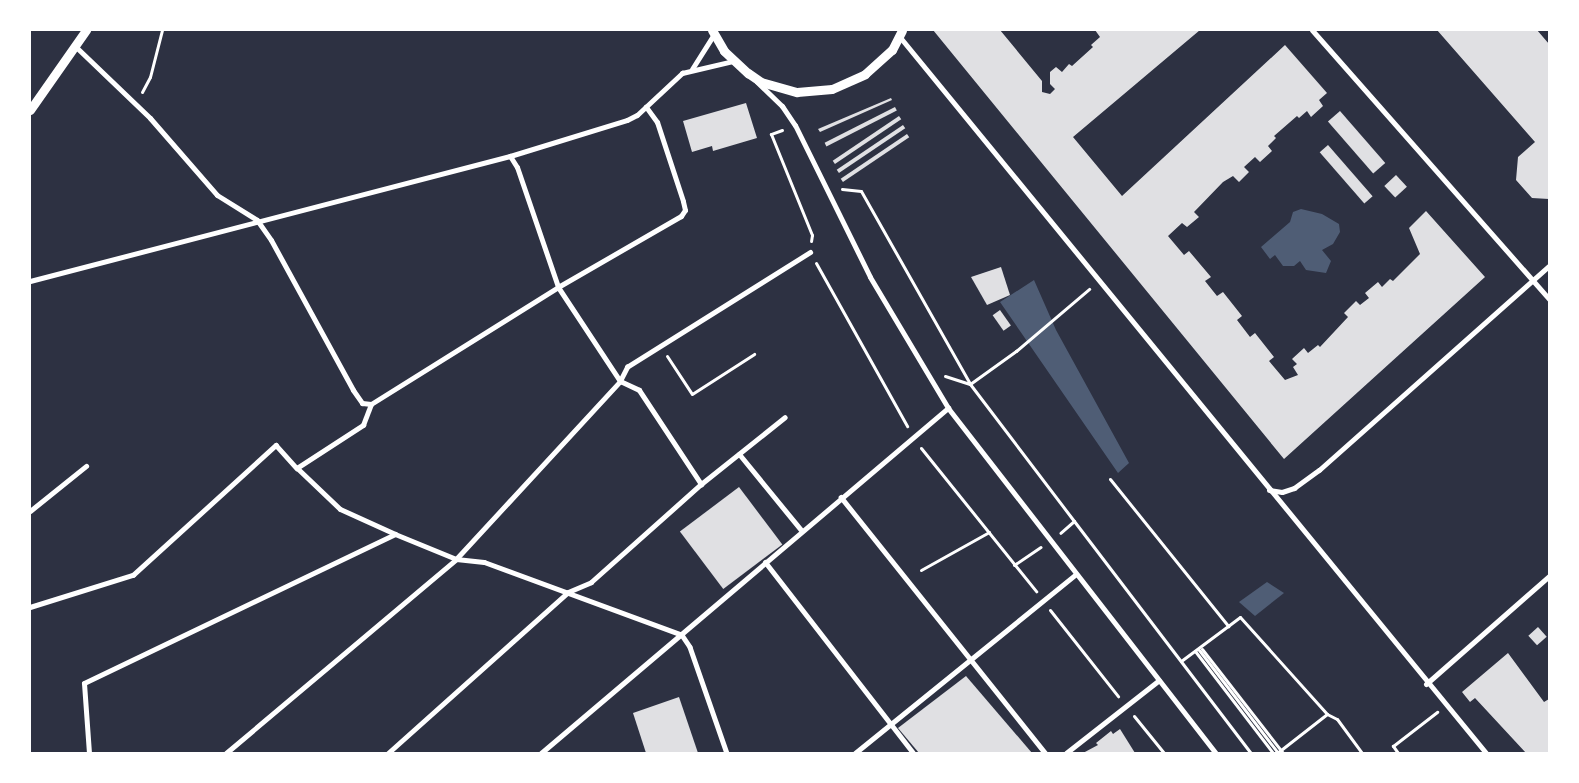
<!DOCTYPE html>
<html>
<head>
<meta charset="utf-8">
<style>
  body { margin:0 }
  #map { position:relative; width:1579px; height:783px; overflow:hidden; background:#2d3142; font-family:"Golos Text",sans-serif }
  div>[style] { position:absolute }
  .water>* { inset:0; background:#4f5d75 }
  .building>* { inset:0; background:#e0e0e3; transform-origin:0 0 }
  .path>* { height:3px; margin:-1.5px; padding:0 1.5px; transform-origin:1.5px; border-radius:1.5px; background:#fff }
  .pedestrian>* { height:4.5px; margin:-2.25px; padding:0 2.25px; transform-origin:2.25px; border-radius:2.25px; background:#fff }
  .minor>* { height:5px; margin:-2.5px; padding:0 2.5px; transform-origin:2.5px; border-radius:2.5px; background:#fff }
  .tertiary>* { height:9px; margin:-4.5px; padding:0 4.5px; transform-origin:4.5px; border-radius:4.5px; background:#fff }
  span { translate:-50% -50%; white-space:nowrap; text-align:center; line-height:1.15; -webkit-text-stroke:4.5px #fff; paint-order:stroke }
  .frame { position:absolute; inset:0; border:31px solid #fff; pointer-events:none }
</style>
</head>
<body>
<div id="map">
  <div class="water">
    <div style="clip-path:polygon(1301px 209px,1322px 214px,1339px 224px,1340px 232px,1333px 244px,1322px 250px,1331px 261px,1326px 273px,1306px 270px,1300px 261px,1294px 266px,1283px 266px,1275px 255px,1270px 259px,1261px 247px,1290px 222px,1293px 212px)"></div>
    <div style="clip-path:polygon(1034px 280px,1056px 330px,1129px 463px,1118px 473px,1000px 302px)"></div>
    <div style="clip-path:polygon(1267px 582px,1284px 593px,1255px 616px,1239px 602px)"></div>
  </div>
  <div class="building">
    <div style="clip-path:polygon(933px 30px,1000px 30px,1042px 81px,1042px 92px,1050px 94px,1055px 89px,1050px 84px,1050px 72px,1056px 67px,1062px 72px,1069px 64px,1072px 66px,1093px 47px,1091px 45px,1100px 37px,1095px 30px,1200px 30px,1073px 137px,1122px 196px,1285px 45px,1327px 93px,1319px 100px,1323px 106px,1311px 117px,1307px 111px,1299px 118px,1297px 116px,1274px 136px,1276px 138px,1268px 146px,1272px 151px,1260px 162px,1255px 157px,1244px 167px,1249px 172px,1239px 182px,1233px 176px,1223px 182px,1194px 212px,1199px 217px,1187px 227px,1182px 223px,1168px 236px,1184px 255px,1189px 251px,1211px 277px,1205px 281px,1217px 296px,1223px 292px,1242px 316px,1237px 320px,1250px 337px,1255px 333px,1274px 357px,1269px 361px,1285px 380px,1298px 375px,1293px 367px,1297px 364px,1292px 359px,1304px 348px,1308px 353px,1318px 345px,1320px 347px,1348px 317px,1344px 313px,1356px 301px,1360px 305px,1369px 298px,1365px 293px,1378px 282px,1382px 287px,1390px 279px,1393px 281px,1420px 254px,1409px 228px,1426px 211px,1485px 277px,1284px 459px)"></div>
    <div style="clip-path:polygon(1437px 30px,1537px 30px,1549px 44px,1549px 199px,1532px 198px,1516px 180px,1518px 157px,1535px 142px)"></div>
    <div style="clip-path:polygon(891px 98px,892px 100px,820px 132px,818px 129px)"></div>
    <div style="clip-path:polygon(746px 103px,757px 138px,713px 151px,712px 146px,692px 152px,683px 121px)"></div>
    <div style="left:895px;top:107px;width:4px;height:79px;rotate:63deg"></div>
    <div style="left:1340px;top:111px;width:69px;height:16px;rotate:49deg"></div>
    <div style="left:899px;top:116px;width:4px;height:80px;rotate:56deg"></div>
    <div style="left:903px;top:125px;width:4px;height:80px;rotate:56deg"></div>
    <div style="left:907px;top:134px;width:4px;height:80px;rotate:56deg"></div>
    <div style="left:1328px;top:145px;width:68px;height:11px;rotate:49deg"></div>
    <div style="left:1396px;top:175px;width:16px;height:16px;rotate:47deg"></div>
    <div style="clip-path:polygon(1001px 267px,1010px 295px,987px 305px,971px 277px)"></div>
    <div style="left:1000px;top:310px;width:19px;height:9px;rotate:55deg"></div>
    <div style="left:739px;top:487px;width:72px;height:74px;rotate:53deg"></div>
    <div style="left:1538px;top:627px;width:13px;height:13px;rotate:48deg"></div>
    <div style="clip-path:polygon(1508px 653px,1544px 702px,1549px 699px,1549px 753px,1526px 753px,1475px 698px,1470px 702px,1462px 692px)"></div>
    <div style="clip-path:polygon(966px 676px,1032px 753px,919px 753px,898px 728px)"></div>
    <div style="clip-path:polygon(679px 697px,698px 753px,646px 753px,633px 713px)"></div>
    <div style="clip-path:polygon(1120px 729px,1135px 753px,1083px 753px,1098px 745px,1096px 743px,1111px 731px,1113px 734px)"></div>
  </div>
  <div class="path">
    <div style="left:142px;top:92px;width:17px;rotate:-62deg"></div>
    <div style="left:150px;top:77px;width:49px;rotate:-75.7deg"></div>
    <div style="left:782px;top:130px;width:12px;rotate:160deg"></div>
    <div style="left:771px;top:134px;width:109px;rotate:67.9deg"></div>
    <div style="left:812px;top:235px;width:6px;rotate:99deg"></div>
    <div style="left:842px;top:189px;width:19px;rotate:6deg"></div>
    <div style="left:861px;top:191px;width:222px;rotate:60.5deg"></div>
    <div style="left:970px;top:384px;width:172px;rotate:52.8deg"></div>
    <div style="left:1074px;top:521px;width:18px;rotate:139deg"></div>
    <div style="left:816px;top:263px;width:187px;rotate:60.8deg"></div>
    <div style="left:667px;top:356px;width:45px;rotate:56.7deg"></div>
    <div style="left:692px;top:394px;width:74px;rotate:-32.8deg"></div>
    <div style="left:945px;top:376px;width:26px;rotate:18deg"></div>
    <div style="left:970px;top:384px;width:57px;rotate:-35.7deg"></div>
    <div style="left:1016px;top:351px;width:96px;rotate:-40.3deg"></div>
    <div style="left:921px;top:448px;width:184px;rotate:51.2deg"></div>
    <div style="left:1110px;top:479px;width:189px;rotate:51.2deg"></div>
    <div style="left:1228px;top:626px;width:15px;rotate:-37deg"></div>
    <div style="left:1240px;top:617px;width:130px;rotate:48.1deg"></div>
    <div style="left:1327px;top:714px;width:63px;rotate:142deg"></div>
    <div style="left:1074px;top:521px;width:292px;rotate:52.7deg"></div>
    <div style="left:1014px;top:565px;width:32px;rotate:-34deg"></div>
    <div style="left:921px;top:570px;width:78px;rotate:-29.2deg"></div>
    <div style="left:1050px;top:610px;width:110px;rotate:51.7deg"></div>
    <div style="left:1202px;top:649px;width:132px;rotate:52.1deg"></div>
    <div style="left:1199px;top:650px;width:130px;rotate:52.5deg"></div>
    <div style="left:1195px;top:651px;width:128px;rotate:52.6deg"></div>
    <div style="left:1181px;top:661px;width:59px;rotate:-36.7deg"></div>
    <div style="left:1327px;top:714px;width:11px;rotate:27deg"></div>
    <div style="left:1337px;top:719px;width:42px;rotate:53.7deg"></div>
    <div style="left:1134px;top:716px;width:48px;rotate:51deg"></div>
    <div style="left:1398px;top:753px;width:9px;rotate:-126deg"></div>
    <div style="left:1393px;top:746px;width:56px;rotate:-37.7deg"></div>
  </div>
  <div class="pedestrian">
    <div style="left:620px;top:381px;width:16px;rotate:-63deg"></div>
    <div style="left:627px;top:367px;width:216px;rotate:-32.1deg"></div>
    <div style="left:841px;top:497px;width:327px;rotate:51.4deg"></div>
    <div style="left:30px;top:607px;width:108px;rotate:-17.3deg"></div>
    <div style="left:133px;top:575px;width:193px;rotate:-42.3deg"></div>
    <div style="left:276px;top:445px;width:31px;rotate:48deg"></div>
    <div style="left:297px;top:468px;width:79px;rotate:-33.1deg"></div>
    <div style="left:363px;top:425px;width:22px;rotate:-69deg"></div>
    <div style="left:682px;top:635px;width:14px;rotate:56deg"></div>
    <div style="left:690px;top:647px;width:112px;rotate:70.8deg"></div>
  </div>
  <div class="minor">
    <div style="left:1312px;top:30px;width:359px;rotate:48.6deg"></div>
    <div style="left:899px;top:36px;width:927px;rotate:50.69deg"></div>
    <div style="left:76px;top:47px;width:103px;rotate:43.8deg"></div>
    <div style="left:150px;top:118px;width:102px;rotate:49deg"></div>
    <div style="left:217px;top:195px;width:47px;rotate:32deg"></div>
    <div style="left:257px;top:220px;width:24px;rotate:55deg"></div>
    <div style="left:271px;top:240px;width:171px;rotate:61.3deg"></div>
    <div style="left:353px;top:390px;width:16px;rotate:55deg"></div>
    <div style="left:362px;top:403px;width:9px;rotate:6deg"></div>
    <div style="left:371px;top:404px;width:221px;rotate:-32deg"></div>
    <div style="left:558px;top:287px;width:142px;rotate:-30deg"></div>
    <div style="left:681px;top:216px;width:7px;rotate:-56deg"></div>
    <div style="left:685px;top:210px;width:9px;rotate:-103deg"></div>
    <div style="left:683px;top:201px;width:83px;rotate:-108.2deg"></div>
    <div style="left:657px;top:122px;width:19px;rotate:-126deg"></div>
    <div style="left:692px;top:69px;width:41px;rotate:-57.8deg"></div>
    <div style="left:757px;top:82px;width:35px;rotate:44deg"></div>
    <div style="left:782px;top:106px;width:23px;rotate:56deg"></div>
    <div style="left:795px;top:125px;width:169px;rotate:63.7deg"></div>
    <div style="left:870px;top:277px;width:152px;rotate:59.2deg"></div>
    <div style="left:948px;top:408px;width:437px;rotate:52.2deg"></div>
    <div style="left:510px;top:156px;width:13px;rotate:58deg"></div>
    <div style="left:517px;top:167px;width:127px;rotate:71.1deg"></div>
    <div style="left:558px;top:287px;width:113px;rotate:56.6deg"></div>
    <div style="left:620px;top:381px;width:21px;rotate:25deg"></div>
    <div style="left:639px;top:390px;width:113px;rotate:56.6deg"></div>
    <div style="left:30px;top:281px;width:496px;rotate:-14.6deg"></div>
    <div style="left:510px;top:156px;width:122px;rotate:-17.1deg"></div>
    <div style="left:627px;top:120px;width:11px;rotate:-27deg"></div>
    <div style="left:637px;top:115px;width:62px;rotate:-43deg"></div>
    <div style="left:682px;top:73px;width:52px;rotate:-13.2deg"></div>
    <div style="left:739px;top:454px;width:98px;rotate:50.8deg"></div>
    <div style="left:297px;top:468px;width:59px;rotate:43.6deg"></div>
    <div style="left:340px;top:509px;width:60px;rotate:24.4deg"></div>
    <div style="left:395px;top:534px;width:66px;rotate:22.3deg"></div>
    <div style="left:456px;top:559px;width:28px;rotate:6deg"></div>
    <div style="left:484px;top:562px;width:211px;rotate:20.2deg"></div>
    <div style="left:1269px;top:490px;width:13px;rotate:9deg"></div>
    <div style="left:1282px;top:492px;width:13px;rotate:-18deg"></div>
    <div style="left:1294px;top:488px;width:31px;rotate:-36deg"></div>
    <div style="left:1319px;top:470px;width:307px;rotate:-41.6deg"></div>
    <div style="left:30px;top:511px;width:72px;rotate:-38.8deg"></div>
    <div style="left:765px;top:562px;width:242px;rotate:52.2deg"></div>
    <div style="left:1426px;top:684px;width:164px;rotate:-41.3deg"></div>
    <div style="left:89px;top:753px;width:70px;rotate:-94.1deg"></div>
    <div style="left:84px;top:683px;width:345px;rotate:-25.6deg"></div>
    <div style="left:226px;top:753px;width:301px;rotate:-40.1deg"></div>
    <div style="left:456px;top:559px;width:242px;rotate:-47.3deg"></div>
    <div style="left:388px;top:753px;width:241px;rotate:-41.8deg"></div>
    <div style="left:568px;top:592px;width:25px;rotate:-23deg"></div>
    <div style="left:591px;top:582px;width:147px;rotate:-41.7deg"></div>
    <div style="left:701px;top:484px;width:107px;rotate:-38.6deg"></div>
    <div style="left:541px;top:753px;width:534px;rotate:-40.29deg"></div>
    <div style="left:855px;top:753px;width:283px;rotate:-39deg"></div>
    <div style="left:1066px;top:753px;width:118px;rotate:-38.1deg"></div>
  </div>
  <div class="tertiary">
    <div style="left:712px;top:30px;width:24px;rotate:60deg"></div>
    <div style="left:724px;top:51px;width:33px;rotate:43deg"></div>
    <div style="left:748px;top:73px;width:16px;rotate:35deg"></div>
    <div style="left:761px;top:82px;width:37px;rotate:16deg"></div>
    <div style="left:797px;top:92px;width:35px;rotate:-5deg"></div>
    <div style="left:832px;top:89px;width:36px;rotate:-24deg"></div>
    <div style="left:865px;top:74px;width:36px;rotate:-42deg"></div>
    <div style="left:892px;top:50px;width:22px;rotate:-63deg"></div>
    <div style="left:30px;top:110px;width:98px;rotate:-55deg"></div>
  </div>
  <div class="frame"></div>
</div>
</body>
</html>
